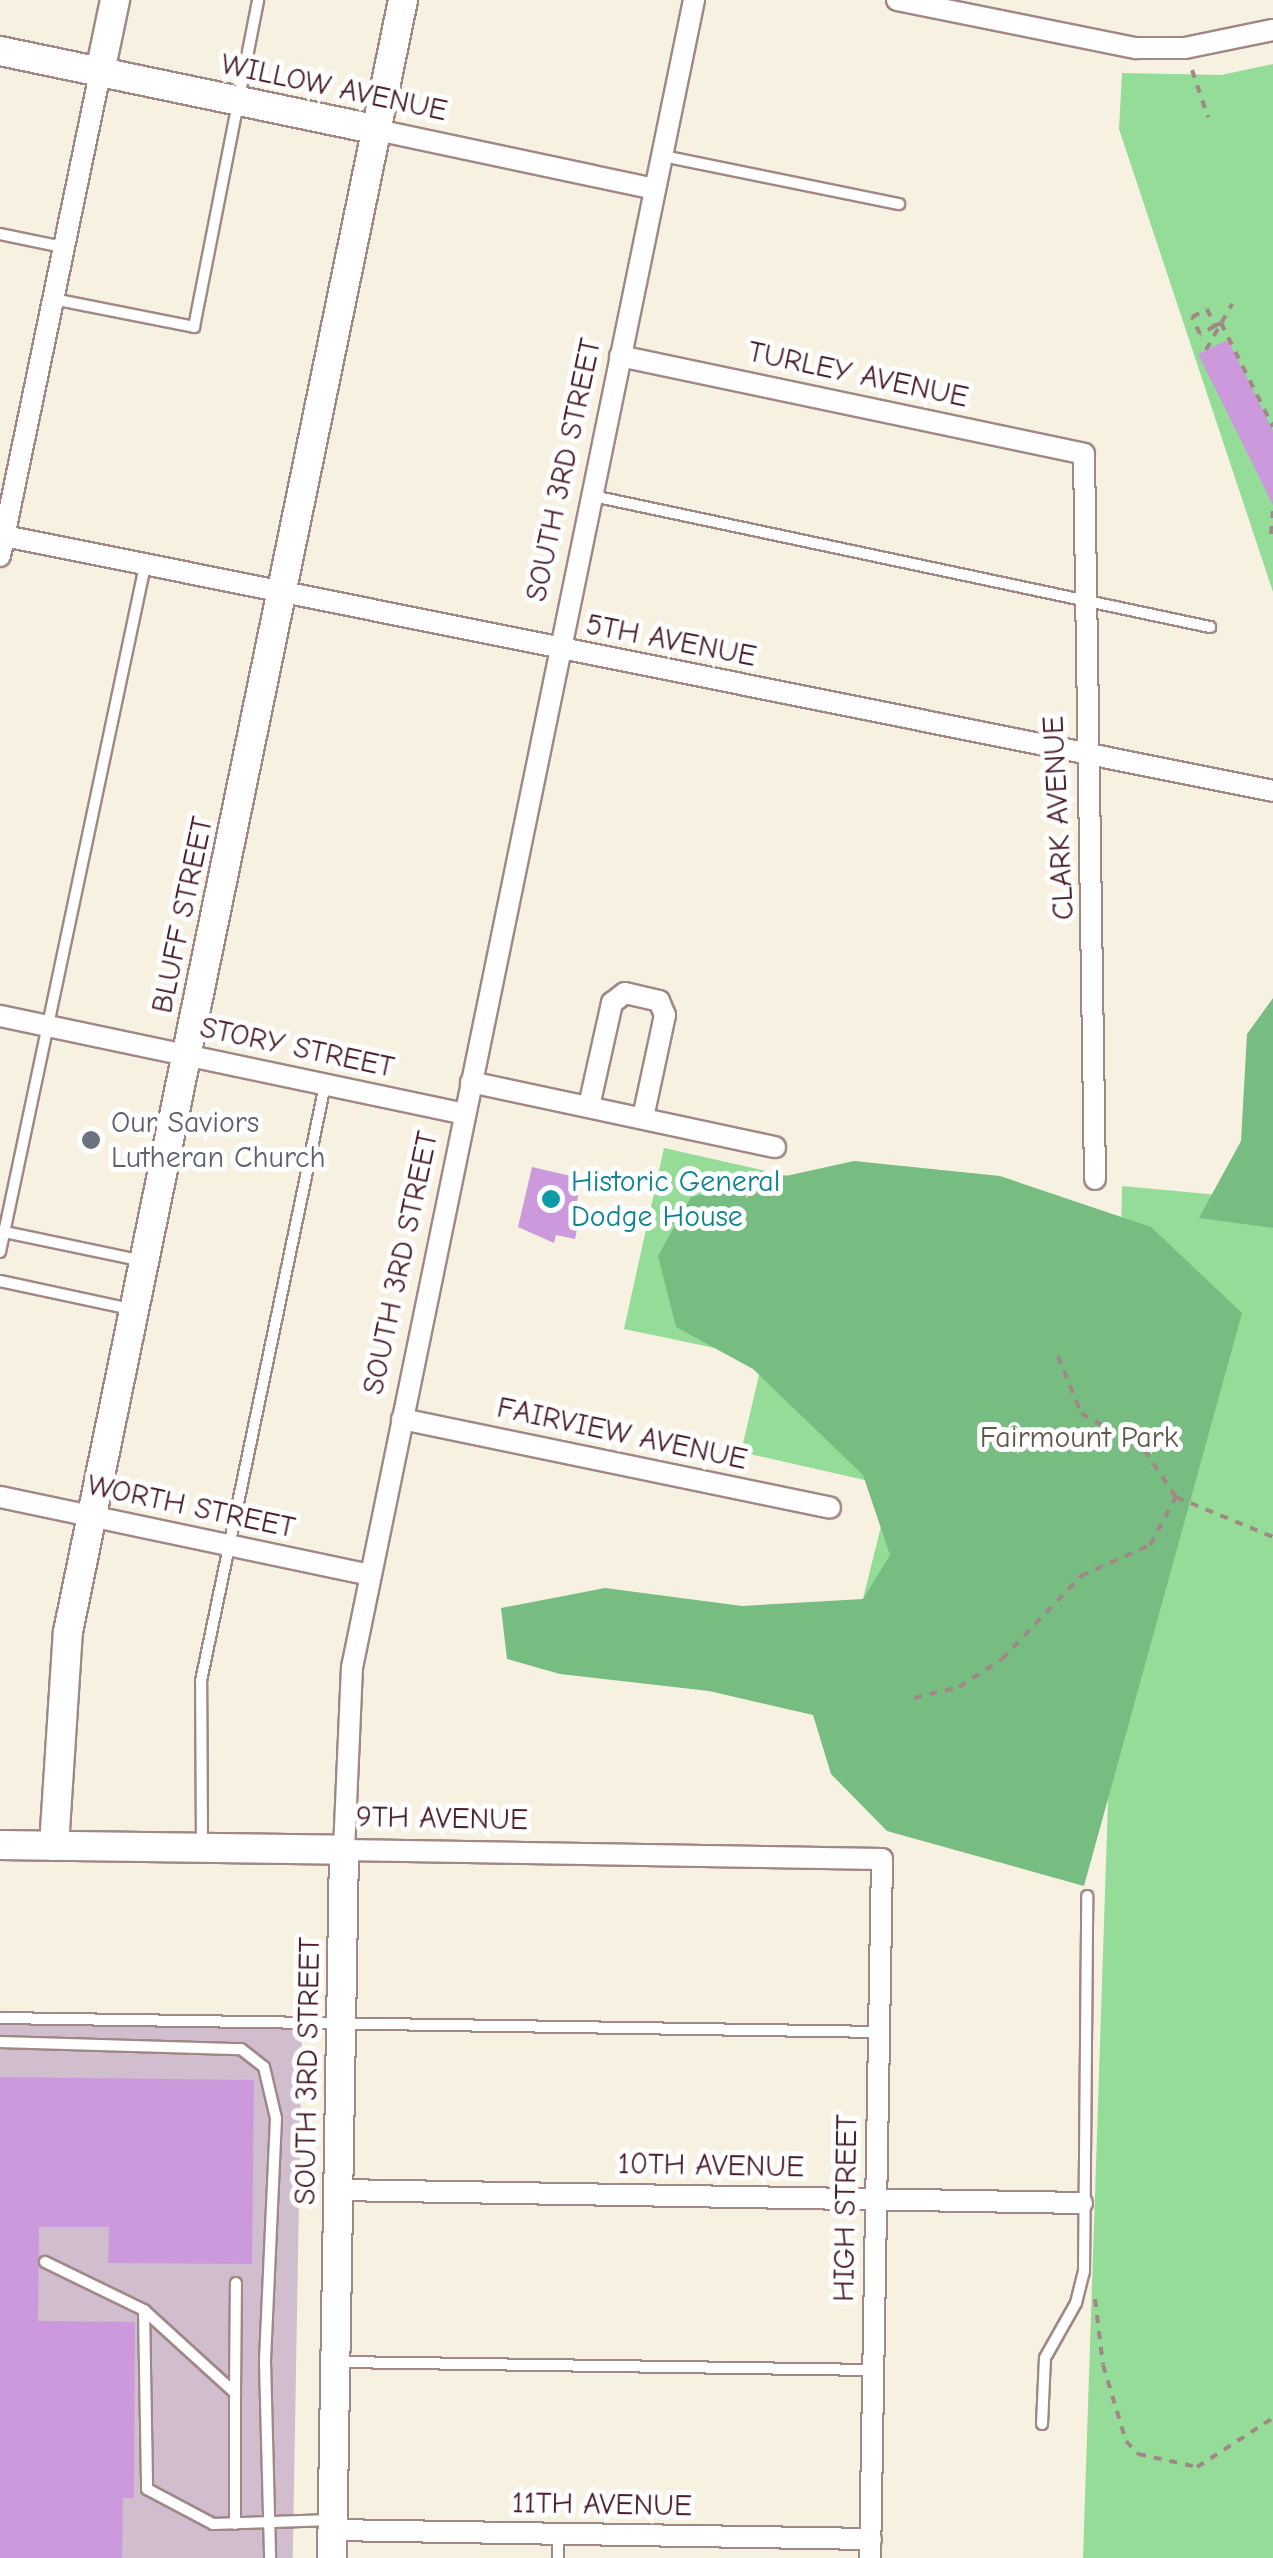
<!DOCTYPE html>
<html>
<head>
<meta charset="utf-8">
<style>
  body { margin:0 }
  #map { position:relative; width:1273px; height:2558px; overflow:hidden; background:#f7f1e1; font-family:"Comic Neue",sans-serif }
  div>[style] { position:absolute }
  .industrial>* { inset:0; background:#d0bdcd; transform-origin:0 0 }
  .green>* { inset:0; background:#94dc97 }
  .forest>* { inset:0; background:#77bc80 }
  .building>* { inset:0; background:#cc9adc }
  .path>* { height:4px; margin-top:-2px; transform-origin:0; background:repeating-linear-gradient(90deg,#a08886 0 8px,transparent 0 16px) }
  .roads { filter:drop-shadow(2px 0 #a08886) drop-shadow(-2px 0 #a08886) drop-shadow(0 2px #a08886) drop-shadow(0 -2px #a08886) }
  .lane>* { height:10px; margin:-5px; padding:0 5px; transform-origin:5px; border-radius:5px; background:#fff }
  .street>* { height:20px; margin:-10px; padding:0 10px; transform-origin:10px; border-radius:10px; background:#fff }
  .secondary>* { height:28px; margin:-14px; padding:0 14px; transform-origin:14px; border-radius:14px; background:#fff }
  .dots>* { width:28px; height:28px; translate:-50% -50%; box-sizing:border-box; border:5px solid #fff; border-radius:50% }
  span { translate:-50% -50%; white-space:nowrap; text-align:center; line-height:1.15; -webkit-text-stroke:10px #fff; paint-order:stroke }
  .street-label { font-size:30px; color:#4a1f2b }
  .worship-label { font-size:30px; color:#5b616d }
  .left { translate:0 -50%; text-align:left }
  .culture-label { font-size:30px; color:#0d838f }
  .park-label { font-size:30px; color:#60584b }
</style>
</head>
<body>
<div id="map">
  <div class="industrial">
    <div style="left:0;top:2023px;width:302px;height:535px;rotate:1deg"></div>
  </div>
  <div class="green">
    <div style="clip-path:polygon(1273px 64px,1273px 592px,1119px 129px,1122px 73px,1221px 75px)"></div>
    <div style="clip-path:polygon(664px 1148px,1087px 1243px,1121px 1244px,1122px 1186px,1273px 1200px,1273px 2558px,1083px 2558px,1112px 1680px,855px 1631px,891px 1486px,741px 1452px,763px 1358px,624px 1329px)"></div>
  </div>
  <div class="forest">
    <div style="clip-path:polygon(1273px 998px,1273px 1228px,1199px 1218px,1241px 1141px,1247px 1034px)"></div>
    <div style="clip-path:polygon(854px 1161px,1000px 1176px,1151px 1227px,1242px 1313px,1084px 1886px,887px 1831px,831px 1774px,813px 1715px,709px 1691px,560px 1674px,507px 1659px,501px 1608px,605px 1588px,742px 1606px,863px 1599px,890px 1555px,863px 1475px,753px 1369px,676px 1327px,658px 1256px,691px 1197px)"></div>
  </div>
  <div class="building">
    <div style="clip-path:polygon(1228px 340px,1273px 431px,1273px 505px,1198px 354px)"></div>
    <div style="clip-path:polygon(532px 1167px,571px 1176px,568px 1190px,579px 1192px,576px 1206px,582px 1207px,575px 1239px,556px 1235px,554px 1243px,518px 1227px)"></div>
    <div style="clip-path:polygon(0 2077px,254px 2080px,252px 2264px,108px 2263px,109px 2227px,39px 2227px,38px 2321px,135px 2322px,134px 2498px,123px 2498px,122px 2558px,0 2558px)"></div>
  </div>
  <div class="path">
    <div style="left:1192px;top:70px;width:50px;rotate:71.2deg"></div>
    <div style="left:1207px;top:309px;width:19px;rotate:65deg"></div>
    <div style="left:1215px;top:326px;width:17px;rotate:152deg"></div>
    <div style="left:1200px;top:334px;width:19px;rotate:-115deg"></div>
    <div style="left:1192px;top:317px;width:17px;rotate:-28deg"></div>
    <div style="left:1215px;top:326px;width:7px;rotate:-27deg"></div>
    <div style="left:1221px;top:323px;width:116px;rotate:63.4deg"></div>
    <div style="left:1206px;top:350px;width:53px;rotate:-60.5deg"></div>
    <div style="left:1271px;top:534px;width:23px;rotate:-85deg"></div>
    <div style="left:1058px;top:1356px;width:61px;rotate:68deg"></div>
    <div style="left:1081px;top:1413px;width:73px;rotate:30.4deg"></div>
    <div style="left:1144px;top:1450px;width:57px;rotate:55.8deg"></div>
    <div style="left:1176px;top:1497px;width:105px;rotate:22.4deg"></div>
    <div style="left:914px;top:1698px;width:46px;rotate:-13.7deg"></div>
    <div style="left:959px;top:1687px;width:51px;rotate:-33.1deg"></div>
    <div style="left:1002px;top:1659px;width:115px;rotate:-46.4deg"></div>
    <div style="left:1081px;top:1576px;width:76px;rotate:-24.2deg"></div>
    <div style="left:1150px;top:1545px;width:55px;rotate:-61.6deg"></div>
    <div style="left:1095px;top:2299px;width:66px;rotate:83.1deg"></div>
    <div style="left:1103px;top:2365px;width:79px;rotate:73.2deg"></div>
    <div style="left:1126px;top:2441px;width:18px;rotate:47deg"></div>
    <div style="left:1138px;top:2454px;width:60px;rotate:12.4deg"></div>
    <div style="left:1197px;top:2467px;width:90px;rotate:-32.8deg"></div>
  </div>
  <div class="roads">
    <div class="lane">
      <div style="left:663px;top:156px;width:241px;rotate:11.5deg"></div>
      <div style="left:0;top:234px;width:64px;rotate:11.7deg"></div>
      <div style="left:53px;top:299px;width:144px;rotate:11.2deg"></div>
      <div style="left:194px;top:327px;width:333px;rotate:-78.9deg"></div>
      <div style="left:593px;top:496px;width:631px;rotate:11.99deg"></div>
      <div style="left:0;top:1231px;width:147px;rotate:11.8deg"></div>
      <div style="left:0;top:1252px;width:701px;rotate:-78.07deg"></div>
      <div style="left:0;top:1281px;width:134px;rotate:12.1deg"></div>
      <div style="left:202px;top:1847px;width:166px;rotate:-90.3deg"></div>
      <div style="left:201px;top:1681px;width:609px;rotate:-78.25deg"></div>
      <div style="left:0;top:2018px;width:879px;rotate:0.91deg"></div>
      <div style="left:0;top:2042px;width:241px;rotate:1.7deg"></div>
      <div style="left:241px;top:2049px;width:29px;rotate:38deg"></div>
      <div style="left:264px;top:2067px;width:52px;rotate:76.8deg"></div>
      <div style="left:276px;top:2118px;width:244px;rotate:92.6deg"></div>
      <div style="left:265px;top:2362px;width:196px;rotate:88.5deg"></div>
      <div style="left:45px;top:2262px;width:110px;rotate:25.9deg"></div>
      <div style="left:144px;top:2310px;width:179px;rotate:89deg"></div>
      <div style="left:147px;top:2489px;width:75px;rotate:27.9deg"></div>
      <div style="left:213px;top:2524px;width:119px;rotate:-1.9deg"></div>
      <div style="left:145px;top:2311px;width:122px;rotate:42.3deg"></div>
      <div style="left:235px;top:2393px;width:131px;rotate:90deg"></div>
      <div style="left:340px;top:2362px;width:533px;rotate:0.86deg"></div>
      <div style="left:235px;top:2393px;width:110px;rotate:-89.5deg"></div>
      <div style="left:1042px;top:2424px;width:66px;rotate:-87.4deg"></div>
      <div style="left:1045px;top:2358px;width:63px;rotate:-60.6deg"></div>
      <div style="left:1076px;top:2303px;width:32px;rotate:-76deg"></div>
      <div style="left:1084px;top:2272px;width:376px;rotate:-89.5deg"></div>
      <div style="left:558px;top:2558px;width:24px;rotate:-90deg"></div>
    </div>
    <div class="street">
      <div style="left:694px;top:0;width:1702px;rotate:101.59deg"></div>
      <div style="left:352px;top:1667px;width:183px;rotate:92.5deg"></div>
      <div style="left:344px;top:1850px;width:538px;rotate:0.96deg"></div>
      <div style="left:882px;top:1859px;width:699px;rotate:90.98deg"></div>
      <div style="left:897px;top:0;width:244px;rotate:11.4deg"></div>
      <div style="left:1136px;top:48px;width:49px"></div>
      <div style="left:1185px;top:48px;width:90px;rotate:-11.6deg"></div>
      <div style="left:377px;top:130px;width:284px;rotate:12deg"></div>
      <div style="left:620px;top:356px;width:474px;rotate:11.9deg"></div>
      <div style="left:1084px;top:454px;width:725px;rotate:89.13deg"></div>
      <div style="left:0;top:535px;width:1298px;rotate:11.37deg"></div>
      <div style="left:0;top:556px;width:494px;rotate:-78.3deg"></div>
      <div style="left:0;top:1016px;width:475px;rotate:11.9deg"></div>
      <div style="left:471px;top:1082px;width:311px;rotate:12.1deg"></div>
      <div style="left:589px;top:1106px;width:106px;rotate:-77.4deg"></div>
      <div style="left:612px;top:1003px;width:16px;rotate:-38deg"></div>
      <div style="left:625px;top:993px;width:35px;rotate:13deg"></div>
      <div style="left:659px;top:1001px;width:15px;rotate:67deg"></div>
      <div style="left:665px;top:1015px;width:105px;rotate:102.1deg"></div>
      <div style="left:402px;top:1419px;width:437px;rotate:11.7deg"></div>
      <div style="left:0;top:1497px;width:378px;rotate:11.9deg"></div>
      <div style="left:338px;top:2190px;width:744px;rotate:1deg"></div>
      <div style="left:333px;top:2530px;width:538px;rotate:0.96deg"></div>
    </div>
    <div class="secondary">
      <div style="left:0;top:51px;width:385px;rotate:11.8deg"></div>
      <div style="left:100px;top:72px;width:74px;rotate:-78.2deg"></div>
      <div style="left:0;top:1845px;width:344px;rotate:0.8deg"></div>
      <div style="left:344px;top:1850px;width:708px;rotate:90.97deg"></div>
      <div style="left:54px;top:1846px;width:214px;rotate:-86.3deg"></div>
      <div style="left:68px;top:1632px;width:1666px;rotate:-78.4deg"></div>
    </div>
  </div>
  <div class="dots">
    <div style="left:91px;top:1140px;background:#6b7280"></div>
    <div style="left:551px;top:1199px;background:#0f9aa8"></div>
  </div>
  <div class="street-label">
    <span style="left:334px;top:88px;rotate:12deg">WILLOW AVENUE</span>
    <span style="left:858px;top:375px;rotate:12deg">TURLEY AVENUE</span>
    <span style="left:564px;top:470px;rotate:-78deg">SOUTH 3RD STREET</span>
    <span style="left:671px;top:641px;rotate:11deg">5TH AVENUE</span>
    <span style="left:1059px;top:818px;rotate:-93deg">CLARK AVENUE</span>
    <span style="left:183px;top:915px;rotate:-78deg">BLUFF STREET</span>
    <span style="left:297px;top:1048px;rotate:12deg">STORY STREET</span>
    <span style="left:401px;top:1263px;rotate:-78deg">SOUTH 3RD STREET</span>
    <span style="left:622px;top:1434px;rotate:12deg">FAIRVIEW AVENUE</span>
    <span style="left:191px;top:1507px;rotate:12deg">WORTH STREET</span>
    <span style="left:442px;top:1819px;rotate:1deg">9TH AVENUE</span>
    <span style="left:308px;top:2071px;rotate:-89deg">SOUTH 3RD STREET</span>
    <span style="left:711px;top:2166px;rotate:1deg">10TH AVENUE</span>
    <span style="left:846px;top:2208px;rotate:-89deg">HIGH STREET</span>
    <span style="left:602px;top:2505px;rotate:1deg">11TH AVENUE</span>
  </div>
  <div class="worship-label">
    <span class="left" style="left:111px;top:1140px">Our Saviors<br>Lutheran Church</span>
  </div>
  <div class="culture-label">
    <span class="left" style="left:571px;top:1199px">Historic General<br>Dodge House</span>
  </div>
  <div class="park-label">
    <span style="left:1079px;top:1438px">Fairmount Park</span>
  </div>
</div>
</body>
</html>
